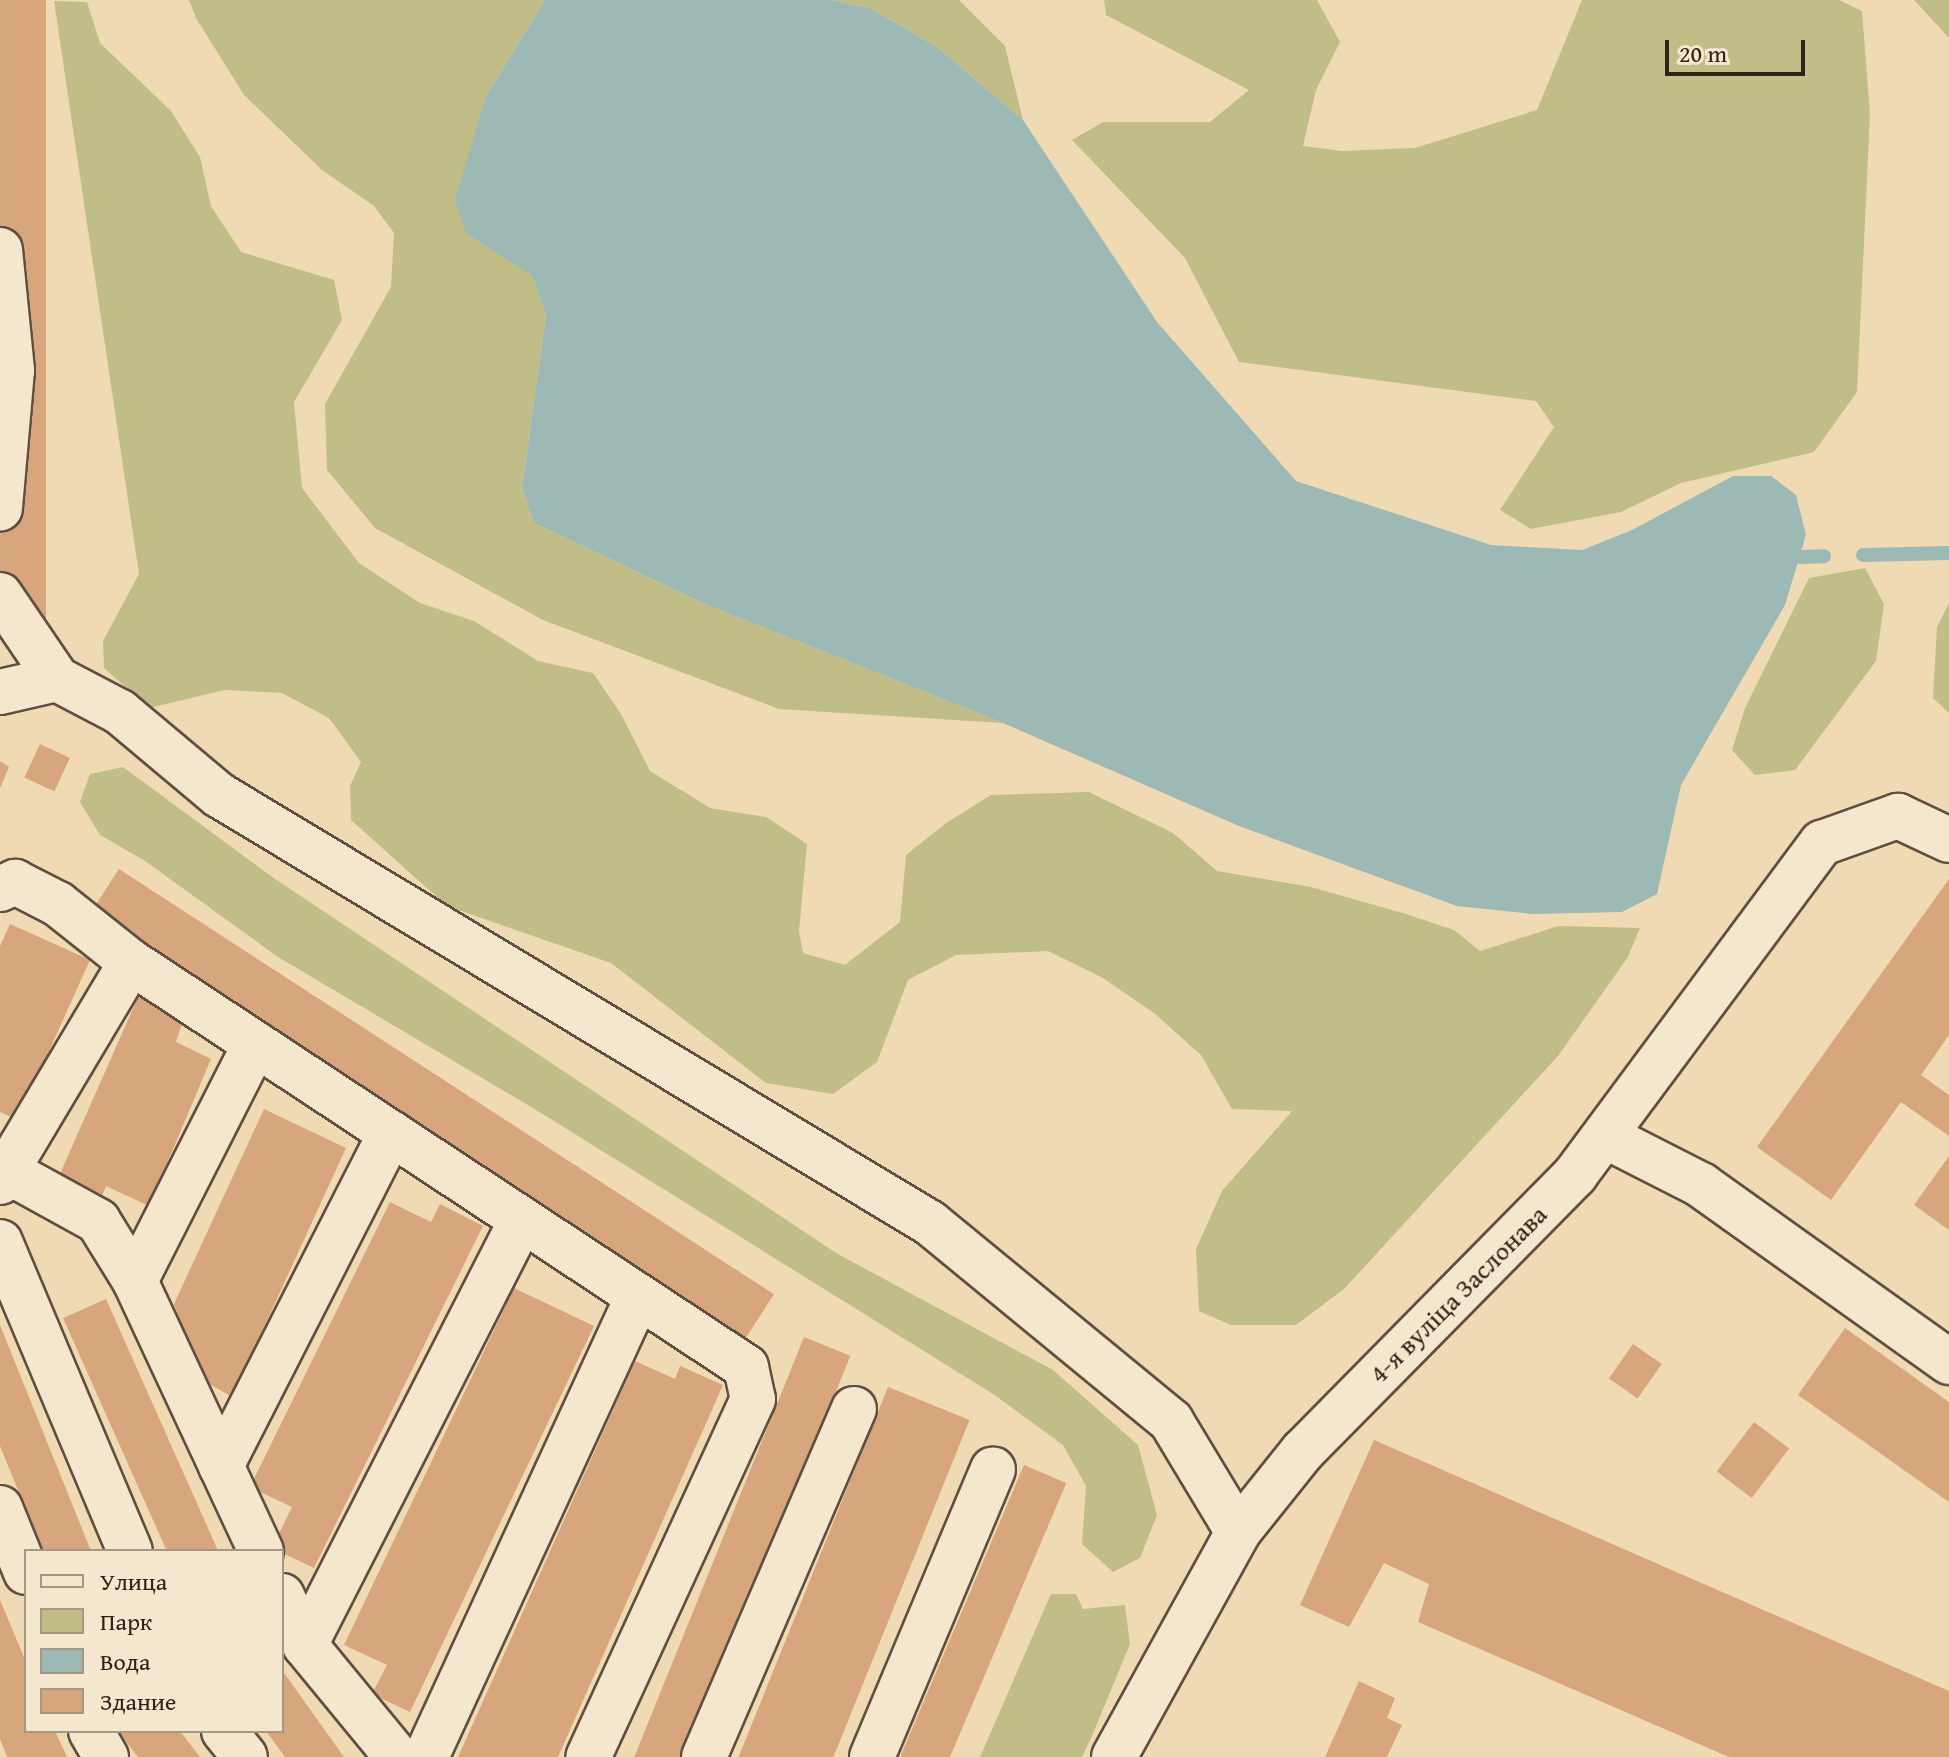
<!DOCTYPE html>
<html>
<head>
<meta charset="utf-8">
<style>
  body { margin:0 }
  #map { position:relative; width:1949px; height:1757px; overflow:hidden; background:#f0dab3; font-family:"Gentium Book Plus",serif }
  div>[style] { position:absolute }
  .green>* { inset:0; background:#c1bd87 }
  .water>* { inset:0; background:#9db9b5 }
  .stream>* { height:14px; margin:-7px; padding:0 7px; transform-origin:7px; border-radius:7px; background:#9db9b5 }
  .building>* { inset:0; background:#d7a67c; transform-origin:0 0 }
  .roads { filter:drop-shadow(2px 0 #604f40) drop-shadow(-2px 0 #604f40) drop-shadow(0 2px #604f40) drop-shadow(0 -2px #604f40) }
  .minor>* { height:44px; margin:-22px; padding:0 22px; transform-origin:22px; border-radius:22px; background:#f5e7ce }
  span { translate:-50% -50%; white-space:nowrap; text-align:center; line-height:1.15; -webkit-text-stroke:8px #f5e7ce; paint-order:stroke }
  .street-label { font-size:26px; color:#302119 }
  .legend { position:absolute; left:24px; top:1549px; width:260px; height:184px; box-sizing:border-box; background:#f5e7ce; border:2px solid #a69886; margin:0; padding:10px 14px; list-style:none; font-size:24px; color:#302119 }
  .legend li { display:flex; align-items:center; gap:16px; height:40px }
  .legend b { width:40px; border:2px solid #a69886 }
  .scale { position:absolute; left:1665px; top:40px; width:140px; height:36px; box-sizing:border-box; border:4px solid #302119; border-top:0; padding-left:10px; font-size:24px; line-height:28px; white-space:nowrap; color:#302119; -webkit-text-stroke:6px #f5e7ce; paint-order:stroke }
</style>
</head>
<body>
<div id="map">
  <div class="green">
    <div style="clip-path:polygon(189px 0,545px 0,486px 96px,466px 234px,533px 275px,546px 316px,522px 487px,534px 523px,707px 605px,1003px 723px,779px 709px,543px 620px,375px 528px,327px 470px,325px 404px,391px 287px,394px 233px,374px 206px,322px 170px,244px 95px,196px 18px)"></div>
    <div style="clip-path:polygon(831px 0,959px 0,1005px 46px,1023px 120px,937px 47px,870px 8px)"></div>
    <div style="clip-path:polygon(1104px 0,1317px 0,1340px 42px,1316px 90px,1303px 146px,1342px 151px,1415px 148px,1537px 110px,1582px 0,1839px 0,1862px 11px,1870px 114px,1857px 392px,1814px 452px,1681px 483px,1621px 512px,1531px 529px,1500px 510px,1554px 427px,1536px 401px,1239px 362px,1185px 258px,1072px 140px,1103px 122px,1210px 122px,1249px 90px,1106px 15px)"></div>
    <div style="clip-path:polygon(1913px 0,1949px 0,1949px 38px,1915px 1px)"></div>
    <div style="clip-path:polygon(54px 1px,87px 2px,100px 43px,171px 111px,200px 157px,211px 206px,241px 252px,334px 280px,342px 320px,294px 402px,302px 488px,359px 563px,420px 603px,474px 621px,538px 661px,593px 673px,621px 714px,650px 771px,710px 808px,766px 817px,807px 844px,799px 931px,803px 953px,845px 965px,900px 922px,906px 855px,946px 823px,991px 795px,1089px 792px,1173px 833px,1217px 871px,1311px 887px,1406px 914px,1454px 930px,1480px 951px,1558px 926px,1640px 928px,1628px 957px,1558px 1056px,1344px 1289px,1296px 1325px,1231px 1325px,1199px 1311px,1196px 1249px,1222px 1191px,1292px 1111px,1232px 1109px,1201px 1055px,1154px 1013px,1103px 978px,1048px 951px,956px 955px,908px 980px,877px 1062px,833px 1094px,766px 1083px,611px 963px,447px 906px,351px 820px,350px 786px,361px 762px,329px 718px,282px 693px,225px 690px,149px 708px,104px 668px,103px 641px,139px 574px)"></div>
    <div style="clip-path:polygon(1865px 568px,1884px 604px,1876px 661px,1795px 770px,1755px 775px,1732px 750px,1745px 708px,1809px 578px)"></div>
    <div style="clip-path:polygon(1949px 603px,1949px 713px,1933px 698px,1937px 627px)"></div>
    <div style="clip-path:polygon(123px 767px,275px 879px,836px 1253px,1053px 1370px,1138px 1445px,1157px 1515px,1140px 1558px,1113px 1572px,1082px 1544px,1086px 1486px,1063px 1445px,993px 1394px,533px 1108px,278px 957px,145px 861px,100px 835px,80px 802px,90px 774px)"></div>
    <div style="clip-path:polygon(1051px 1594px,1076px 1594px,1083px 1609px,1125px 1605px,1130px 1644px,1092px 1736px,1082px 1757px,980px 1757px)"></div>
  </div>
  <div class="water">
    <div style="clip-path:polygon(545px 0,831px 0,870px 8px,937px 47px,1023px 120px,1157px 322px,1296px 481px,1491px 545px,1582px 550px,1632px 530px,1733px 476px,1771px 476px,1796px 495px,1806px 535px,1785px 605px,1681px 785px,1657px 894px,1622px 912px,1532px 914px,1457px 906px,1239px 826px,1003px 723px,707px 605px,534px 523px,522px 487px,546px 316px,533px 276px,466px 234px,455px 199px,486px 96px)"></div>
  </div>
  <div class="stream">
    <div style="left:1863px;top:555px;width:86px;rotate:-1.3deg"></div>
    <div style="left:1800px;top:557px;width:24px;rotate:-2deg"></div>
  </div>
  <div class="building">
    <div style="left:0;top:0;width:46px;height:626px"></div>
    <div style="left:40px;top:744px;width:33px;height:37px;rotate:25deg"></div>
    <div style="clip-path:polygon(0 761px,9px 767px,0 788px)"></div>
    <div style="left:119px;top:869px;width:781px;height:52px;rotate:33deg"></div>
    <div style="clip-path:polygon(1949px 879px,1949px 1035px,1921px 1075px,1949px 1095px,1949px 1136px,1901px 1102px,1831px 1200px,1757px 1147px)"></div>
    <div style="clip-path:polygon(10px 924px,90px 960px,18px 1120px,0 1112px,0 946px)"></div>
    <div style="clip-path:polygon(139px 995px,185px 1014px,176px 1042px,211px 1059px,149px 1206px,106px 1186px,102px 1196px,59px 1176px)"></div>
    <div style="clip-path:polygon(264px 1109px,346px 1148px,232px 1397px,199px 1378px,174px 1304px)"></div>
    <div style="clip-path:polygon(1949px 1156px,1949px 1230px,1914px 1205px)"></div>
    <div style="clip-path:polygon(390px 1202px,431px 1222px,440px 1204px,483px 1226px,314px 1568px,272px 1548px,292px 1507px,250px 1487px)"></div>
    <div style="clip-path:polygon(514px 1288px,594px 1326px,410px 1712px,372px 1694px,387px 1665px,344px 1645px)"></div>
    <div style="left:106px;top:1299px;width:275px;height:47px;rotate:66deg"></div>
    <div style="clip-path:polygon(0 1325px,91px 1551px,43px 1551px,0 1446px)"></div>
    <div style="clip-path:polygon(1845px 1328px,1949px 1402px,1949px 1502px,1798px 1395px)"></div>
    <div style="left:804px;top:1337px;width:50px;height:455px;rotate:22deg"></div>
    <div style="left:1633px;top:1344px;width:35px;height:42px;rotate:35deg"></div>
    <div style="clip-path:polygon(635px 1361px,675px 1379px,680px 1366px,723px 1385px,558px 1757px,458px 1757px)"></div>
    <div style="left:888px;top:1387px;width:88px;height:399px;rotate:22deg"></div>
    <div style="left:1754px;top:1422px;width:44px;height:62px;rotate:37deg"></div>
    <div style="clip-path:polygon(1374px 1440px,1949px 1691px,1949px 1757px,1729px 1757px,1418px 1622px,1429px 1584px,1384px 1563px,1349px 1627px,1300px 1605px)"></div>
    <div style="left:1024px;top:1465px;width:46px;height:316px;rotate:23deg"></div>
    <div style="clip-path:polygon(0 1600px,26px 1662px,26px 1731px,55px 1731px,67px 1757px,7px 1757px,0 1739px)"></div>
    <div style="clip-path:polygon(282px 1670px,344px 1757px,285px 1757px,266px 1731px,282px 1731px)"></div>
    <div style="clip-path:polygon(1359px 1681px,1395px 1698px,1387px 1718px,1402px 1725px,1387px 1757px,1325px 1757px)"></div>
    <div style="clip-path:polygon(118px 1731px,180px 1731px,200px 1757px,138px 1757px)"></div>
  </div>
  <div class="roads">
    <div class="minor">
      <div style="left:0;top:250px;width:121px;rotate:84.3deg"></div>
      <div style="left:12px;top:370px;width:139px;rotate:95deg"></div>
      <div style="left:0;top:595px;width:102px;rotate:55.8deg"></div>
      <div style="left:0;top:692px;width:58px;rotate:-12.8deg"></div>
      <div style="left:57px;top:679px;width:71px;rotate:27.6deg"></div>
      <div style="left:120px;top:712px;width:129px;rotate:40deg"></div>
      <div style="left:219px;top:795px;width:830px;rotate:31.05deg"></div>
      <div style="left:930px;top:1223px;width:312px;rotate:39.4deg"></div>
      <div style="left:1171px;top:1421px;width:130px;rotate:58.9deg"></div>
      <div style="left:0;top:889px;width:17px;rotate:-25deg"></div>
      <div style="left:15px;top:882px;width:48px;rotate:27.1deg"></div>
      <div style="left:58px;top:904px;width:93px;rotate:38.5deg"></div>
      <div style="left:1605px;top:1136px;width:108px;rotate:27deg"></div>
      <div style="left:1701px;top:1185px;width:305px;rotate:35.5deg"></div>
      <div style="left:0;top:1173px;width:7px;rotate:-16deg"></div>
      <div style="left:7px;top:1171px;width:104px;rotate:28.8deg"></div>
      <div style="left:98px;top:1221px;width:70px;rotate:58.3deg"></div>
      <div style="left:135px;top:1281px;width:298px;rotate:65deg"></div>
      <div style="left:0;top:1182px;width:256px;rotate:-59.2deg"></div>
      <div style="left:131px;top:962px;width:736px;rotate:33.37deg"></div>
      <div style="left:746px;top:1367px;width:33px;rotate:78deg"></div>
      <div style="left:753px;top:1399px;width:394px;rotate:114.7deg"></div>
      <div style="left:0;top:1242px;width:335px;rotate:67.2deg"></div>
      <div style="left:135px;top:1281px;width:266px;rotate:-63.1deg"></div>
      <div style="left:221px;top:1466px;width:374px;rotate:-63deg"></div>
      <div style="left:0;top:1508px;width:69px;rotate:67.9deg"></div>
      <div style="left:282px;top:1596px;width:54px;rotate:64.9deg"></div>
      <div style="left:305px;top:1645px;width:145px;rotate:50.6deg"></div>
      <div style="left:305px;top:1645px;width:477px;rotate:-63deg"></div>
      <div style="left:91px;top:1731px;width:30px;rotate:60deg"></div>
      <div style="left:224px;top:1731px;width:33px;rotate:51deg"></div>
      <div style="left:426px;top:1757px;width:507px;rotate:-65.3deg"></div>
      <div style="left:704px;top:1757px;width:379px;rotate:-66.7deg"></div>
      <div style="left:872px;top:1757px;width:312px;rotate:-67.2deg"></div>
      <div style="left:1114px;top:1757px;width:257px;rotate:-61.1deg"></div>
      <div style="left:1238px;top:1532px;width:104px;rotate:-51.3deg"></div>
      <div style="left:1303px;top:1451px;width:388px;rotate:-45.4deg"></div>
      <div style="left:1575px;top:1175px;width:414px;rotate:-53.4deg"></div>
      <div style="left:1822px;top:843px;width:81px;rotate:-19.6deg"></div>
      <div style="left:1898px;top:816px;width:56px;rotate:25.2deg"></div>
    </div>
  </div>
  <div class="street-label">
    <span style="left:1458px;top:1294px;rotate:-45deg">4-я вуліца Заслонава</span>
  </div>
  <ul class="legend">
  <li><b style="height:10px;background:#f5e7ce"></b>Улица</li>
  <li><b style="height:22px;background:#c1bd87"></b>Парк</li>
  <li><b style="height:22px;background:#9db9b5"></b>Вода</li>
  <li><b style="height:22px;background:#d7a67c"></b>Здание</li>
  </ul>
  <div class="scale">20 m</div>
</div>
</body>
</html>
